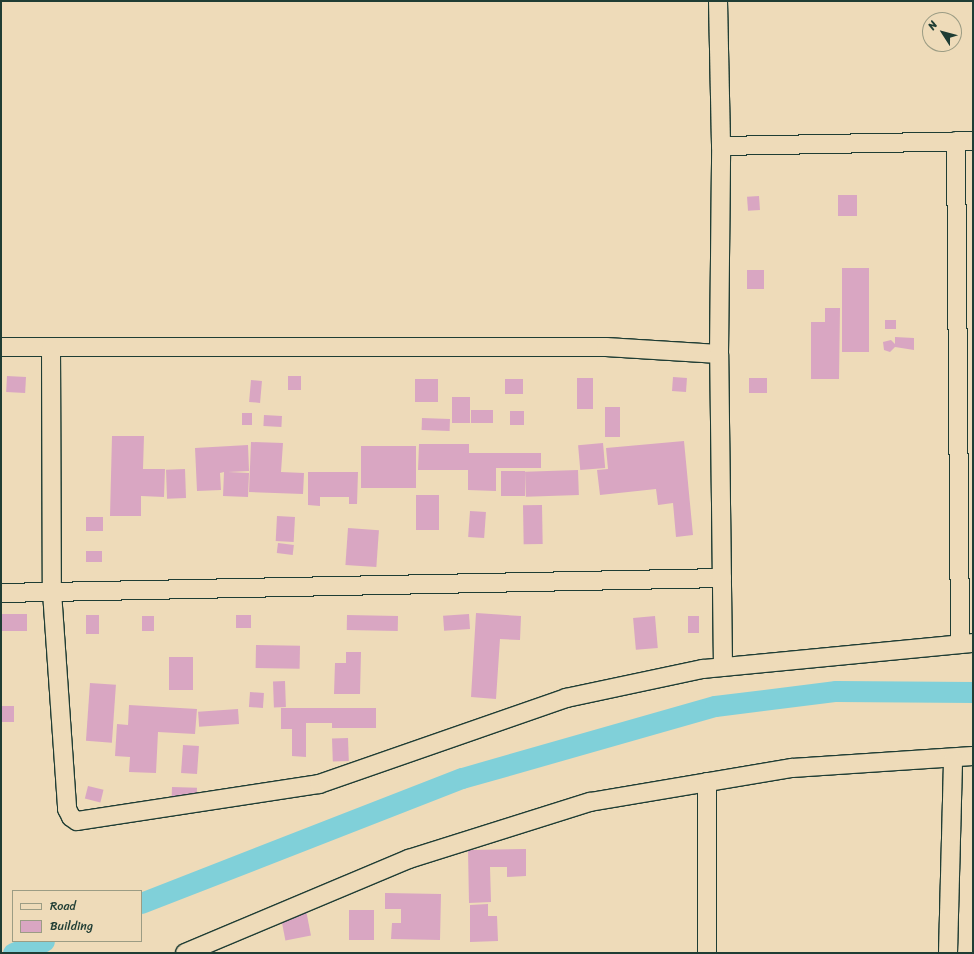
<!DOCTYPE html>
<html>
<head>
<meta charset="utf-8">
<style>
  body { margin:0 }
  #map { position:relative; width:974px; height:954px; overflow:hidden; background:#eedbb9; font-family:Sriracha,sans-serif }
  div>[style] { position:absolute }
  .canal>* { height:21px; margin:-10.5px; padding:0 10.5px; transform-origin:10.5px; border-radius:10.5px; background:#80d0d9 }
  .building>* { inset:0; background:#d9a6c2; transform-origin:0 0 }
  .roads { filter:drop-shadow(1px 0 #1f3d34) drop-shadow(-1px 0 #1f3d34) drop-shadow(0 1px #1f3d34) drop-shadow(0 -1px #1f3d34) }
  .minor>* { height:18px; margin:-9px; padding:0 9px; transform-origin:9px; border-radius:9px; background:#eedbb9 }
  span { translate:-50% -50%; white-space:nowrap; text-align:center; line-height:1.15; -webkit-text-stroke:3px #eedbb9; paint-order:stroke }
  .frame { position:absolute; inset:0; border:2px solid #1f3d34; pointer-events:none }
  .legend { position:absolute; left:12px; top:890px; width:130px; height:52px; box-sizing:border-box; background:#eedbb9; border:1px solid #9b9c84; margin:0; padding:5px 7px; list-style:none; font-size:12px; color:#1f3d34 }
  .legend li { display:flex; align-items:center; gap:8px; height:20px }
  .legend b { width:20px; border:1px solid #9b9c84 }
  .north { position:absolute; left:922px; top:12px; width:40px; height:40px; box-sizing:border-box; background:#eedbb9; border:1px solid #9b9c84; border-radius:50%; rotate:306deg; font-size:11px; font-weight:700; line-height:16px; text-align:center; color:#1f3d34 }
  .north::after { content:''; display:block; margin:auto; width:14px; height:18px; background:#1f3d34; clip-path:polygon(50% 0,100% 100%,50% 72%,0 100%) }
</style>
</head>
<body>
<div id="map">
  <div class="canal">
    <div style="left:141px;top:903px;width:344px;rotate:-21.3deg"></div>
    <div style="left:462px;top:778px;width:263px;rotate:-15.9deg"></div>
    <div style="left:715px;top:706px;width:122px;rotate:-7.1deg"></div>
    <div style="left:836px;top:691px;width:137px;rotate:0.4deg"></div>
    <div style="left:13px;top:953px;width:33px;rotate:-21deg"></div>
  </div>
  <div class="building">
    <div style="left:838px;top:195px;width:19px;height:21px"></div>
    <div style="left:759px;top:196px;width:14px;height:12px;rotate:86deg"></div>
    <div style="left:869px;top:268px;width:84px;height:27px;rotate:90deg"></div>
    <div style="left:747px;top:270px;width:17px;height:19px"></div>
    <div style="clip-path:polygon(825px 308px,840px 308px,839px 379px,811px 379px,811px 322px,825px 322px)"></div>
    <div style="left:885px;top:320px;width:11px;height:9px"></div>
    <div style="clip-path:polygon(895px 337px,914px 338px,914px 350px,895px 347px,890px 352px,884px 350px,883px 342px,891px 340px,895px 344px)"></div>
    <div style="left:7px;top:376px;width:19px;height:16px;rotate:3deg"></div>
    <div style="left:301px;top:376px;width:14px;height:13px;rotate:90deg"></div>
    <div style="left:673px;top:377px;width:14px;height:14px;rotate:4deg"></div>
    <div style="left:577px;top:378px;width:16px;height:31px"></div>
    <div style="left:749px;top:378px;width:18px;height:15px"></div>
    <div style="left:415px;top:379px;width:23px;height:23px"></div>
    <div style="left:505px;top:379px;width:18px;height:15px"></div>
    <div style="left:251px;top:380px;width:11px;height:22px;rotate:5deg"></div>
    <div style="left:452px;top:397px;width:18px;height:26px"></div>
    <div style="left:605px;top:407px;width:15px;height:30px"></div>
    <div style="left:471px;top:410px;width:22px;height:13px"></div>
    <div style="left:524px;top:411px;width:14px;height:14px;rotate:90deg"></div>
    <div style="left:242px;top:413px;width:10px;height:12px"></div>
    <div style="left:264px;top:415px;width:18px;height:11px;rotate:3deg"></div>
    <div style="left:422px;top:418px;width:28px;height:12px;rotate:2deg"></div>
    <div style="clip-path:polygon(112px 436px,144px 436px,143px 469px,165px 469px,164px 497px,141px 496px,141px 516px,110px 516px)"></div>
    <div style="clip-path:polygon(684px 441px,693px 535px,676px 537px,673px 503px,658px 505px,656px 489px,600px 495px,597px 470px,608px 469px,606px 448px)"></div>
    <div style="clip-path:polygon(251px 442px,283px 443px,281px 472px,304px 473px,303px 494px,249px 492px)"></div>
    <div style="left:603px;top:443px;width:25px;height:25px;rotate:85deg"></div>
    <div style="clip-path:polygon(419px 444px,469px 444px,469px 453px,541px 453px,541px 468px,496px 468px,496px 491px,468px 490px,468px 470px,418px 470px)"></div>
    <div style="clip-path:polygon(248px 445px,249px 471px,228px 472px,249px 473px,248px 497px,223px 496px,224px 472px,220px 473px,221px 490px,197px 491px,195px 448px)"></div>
    <div style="left:361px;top:446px;width:55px;height:42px"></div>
    <div style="left:185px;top:469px;width:29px;height:19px;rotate:88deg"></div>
    <div style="left:578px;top:470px;width:25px;height:53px;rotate:88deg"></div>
    <div style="left:501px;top:471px;width:24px;height:25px"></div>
    <div style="clip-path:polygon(308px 472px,358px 472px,357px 504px,349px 504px,349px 497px,320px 497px,320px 506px,308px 505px)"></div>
    <div style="left:416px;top:495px;width:23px;height:35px"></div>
    <div style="left:542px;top:505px;width:39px;height:19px;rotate:89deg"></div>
    <div style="left:470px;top:511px;width:16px;height:26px;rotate:4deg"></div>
    <div style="left:277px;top:516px;width:18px;height:25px;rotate:3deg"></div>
    <div style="left:86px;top:517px;width:17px;height:14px"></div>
    <div style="left:348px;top:528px;width:31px;height:37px;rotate:4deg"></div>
    <div style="left:278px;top:543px;width:16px;height:10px;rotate:7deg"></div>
    <div style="left:86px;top:551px;width:16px;height:11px"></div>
    <div style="clip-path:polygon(476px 613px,521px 616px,520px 640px,500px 639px,496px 699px,471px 697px)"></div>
    <div style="left:1px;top:614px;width:26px;height:17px"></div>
    <div style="left:469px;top:614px;width:15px;height:26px;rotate:86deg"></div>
    <div style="left:86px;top:615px;width:13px;height:19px"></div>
    <div style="left:236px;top:615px;width:15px;height:13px"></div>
    <div style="left:347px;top:615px;width:51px;height:15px;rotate:1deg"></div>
    <div style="left:142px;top:616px;width:12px;height:15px"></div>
    <div style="left:655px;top:616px;width:32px;height:22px;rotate:85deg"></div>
    <div style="left:688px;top:616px;width:11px;height:17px"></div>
    <div style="left:256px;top:645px;width:44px;height:23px;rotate:1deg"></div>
    <div style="clip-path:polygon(346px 652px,361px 652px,360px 694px,334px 694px,335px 663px,346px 663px)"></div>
    <div style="left:169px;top:657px;width:24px;height:33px"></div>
    <div style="left:285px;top:681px;width:26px;height:12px;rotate:88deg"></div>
    <div style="left:90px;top:683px;width:26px;height:58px;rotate:4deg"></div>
    <div style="left:250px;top:692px;width:14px;height:15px;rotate:4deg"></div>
    <div style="clip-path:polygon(129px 705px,197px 709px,195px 734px,158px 732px,156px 773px,129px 772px,130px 757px,115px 756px,117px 724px,128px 725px)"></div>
    <div style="left:1px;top:706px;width:13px;height:16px"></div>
    <div style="clip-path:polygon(281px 708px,376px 708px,376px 728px,332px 728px,332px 723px,306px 723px,306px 757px,292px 756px,292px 729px,281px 729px)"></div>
    <div style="left:238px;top:709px;width:15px;height:40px;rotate:86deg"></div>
    <div style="left:348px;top:738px;width:23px;height:16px;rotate:88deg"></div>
    <div style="left:183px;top:745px;width:16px;height:28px;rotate:4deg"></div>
    <div style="left:88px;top:786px;width:16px;height:13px;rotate:14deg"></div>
    <div style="left:172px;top:787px;width:25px;height:14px;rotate:2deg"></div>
    <div style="clip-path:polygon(526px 849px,526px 876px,507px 877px,507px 867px,490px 867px,491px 902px,469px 903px,468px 850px)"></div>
    <div style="clip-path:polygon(385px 893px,441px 894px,440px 940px,391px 939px,392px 923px,401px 923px,401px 909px,385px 909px)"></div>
    <div style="clip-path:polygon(488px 904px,488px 916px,497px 916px,498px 941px,470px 942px,470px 905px)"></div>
    <div style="left:306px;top:910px;width:26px;height:26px;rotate:79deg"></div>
    <div style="left:349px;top:910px;width:25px;height:30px"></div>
  </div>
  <div class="roads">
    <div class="minor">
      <div style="left:718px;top:1px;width:145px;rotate:88.8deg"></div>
      <div style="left:956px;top:141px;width:503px;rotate:89.54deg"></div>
      <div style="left:1px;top:347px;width:605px"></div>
      <div style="left:606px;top:347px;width:113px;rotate:3.5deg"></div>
      <div style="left:51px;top:347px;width:245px;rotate:89.8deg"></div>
      <div style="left:52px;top:592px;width:218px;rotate:86deg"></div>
      <div style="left:67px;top:809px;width:9px;rotate:63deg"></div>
      <div style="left:71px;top:817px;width:7px;rotate:34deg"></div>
      <div style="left:77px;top:821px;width:245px;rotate:-8.7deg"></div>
      <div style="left:319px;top:784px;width:262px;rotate:-19.2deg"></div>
      <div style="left:566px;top:698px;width:140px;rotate:-12deg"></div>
      <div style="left:703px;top:669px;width:271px;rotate:-5.5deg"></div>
      <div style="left:1px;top:593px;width:721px;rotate:-1.19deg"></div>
      <div style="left:723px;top:667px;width:313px;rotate:-90.7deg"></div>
      <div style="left:719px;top:354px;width:208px;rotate:-89.4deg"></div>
      <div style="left:721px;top:146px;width:252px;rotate:-1.1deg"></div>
      <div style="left:185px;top:953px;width:243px;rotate:-22.8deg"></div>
      <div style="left:409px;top:859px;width:190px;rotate:-17.5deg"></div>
      <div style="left:590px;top:802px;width:205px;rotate:-9.6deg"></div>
      <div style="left:792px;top:768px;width:181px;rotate:-3.8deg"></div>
      <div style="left:707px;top:953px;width:171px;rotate:-90deg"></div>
      <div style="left:948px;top:953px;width:195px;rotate:-88.5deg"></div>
    </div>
  </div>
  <div class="frame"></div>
  <ul class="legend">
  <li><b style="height:5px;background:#eedbb9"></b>Road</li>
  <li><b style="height:11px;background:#d9a6c2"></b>Building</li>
  </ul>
  <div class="north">N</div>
</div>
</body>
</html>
